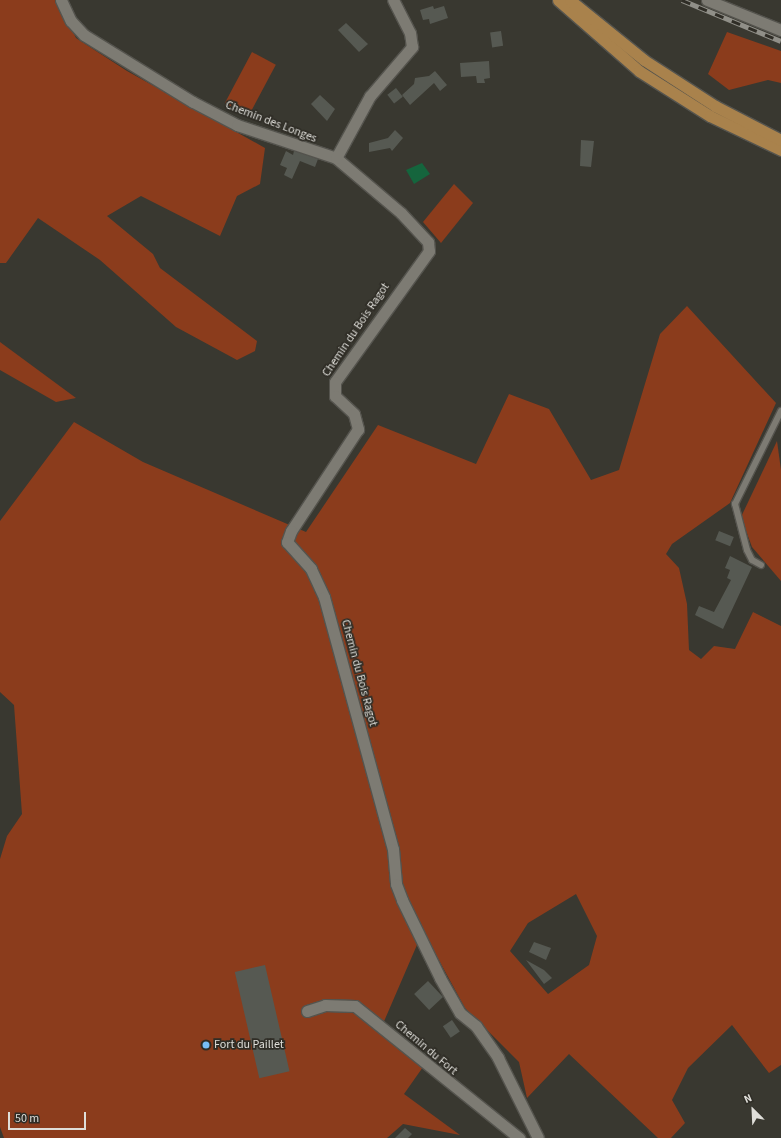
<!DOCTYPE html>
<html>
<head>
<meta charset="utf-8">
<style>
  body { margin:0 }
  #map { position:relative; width:781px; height:1138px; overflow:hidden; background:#393830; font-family:"Source Sans 3",sans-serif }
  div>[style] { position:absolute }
  .green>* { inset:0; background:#8b3c1c; transform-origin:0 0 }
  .water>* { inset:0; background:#15653d }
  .building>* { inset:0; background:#565952; transform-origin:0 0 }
  .roads { filter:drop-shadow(1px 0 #55544e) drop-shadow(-1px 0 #55544e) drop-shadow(0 1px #55544e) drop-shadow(0 -1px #55544e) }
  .service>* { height:6px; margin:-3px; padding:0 3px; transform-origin:3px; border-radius:3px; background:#7d7b73 }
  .minor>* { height:11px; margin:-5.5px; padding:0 5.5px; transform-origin:5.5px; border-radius:5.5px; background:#7d7b73 }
  .primary>* { height:11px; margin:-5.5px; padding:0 5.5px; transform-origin:5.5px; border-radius:5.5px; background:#a9824c }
  .rail>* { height:4.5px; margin-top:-2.25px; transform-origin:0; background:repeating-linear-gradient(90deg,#2f2d26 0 9px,#908f88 0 18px); box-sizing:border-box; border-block:1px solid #908f88 }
  .dots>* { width:11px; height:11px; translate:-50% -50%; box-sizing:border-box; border:2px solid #2f2d26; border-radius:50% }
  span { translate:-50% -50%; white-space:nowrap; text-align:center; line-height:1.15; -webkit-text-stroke:3.5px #2f2d26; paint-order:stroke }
  .street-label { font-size:12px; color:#dfded9 }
  .poi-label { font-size:12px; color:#dfded9 }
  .left { translate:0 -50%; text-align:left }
  .north { position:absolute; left:733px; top:1090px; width:40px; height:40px; -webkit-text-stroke:3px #2f2d26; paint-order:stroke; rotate:336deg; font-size:11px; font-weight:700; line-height:16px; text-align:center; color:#dfded9 }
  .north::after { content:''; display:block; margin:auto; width:14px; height:18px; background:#dfded9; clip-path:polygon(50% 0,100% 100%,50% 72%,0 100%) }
  .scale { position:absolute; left:8px; top:1112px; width:78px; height:18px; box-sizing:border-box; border:2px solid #dfded9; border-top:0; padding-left:5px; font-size:12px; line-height:14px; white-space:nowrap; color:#dfded9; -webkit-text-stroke:3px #2f2d26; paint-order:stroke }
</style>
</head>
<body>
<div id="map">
  <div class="green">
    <div style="clip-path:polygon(0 0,57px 0,76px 38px,127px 71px,265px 148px,260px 184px,237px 196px,220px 236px,141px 196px,107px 216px,153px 254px,160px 268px,257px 341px,255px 351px,237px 360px,176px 327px,100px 260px,38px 218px,6px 263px,0 263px)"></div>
    <div style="clip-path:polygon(727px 32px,781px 51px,781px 83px,768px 80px,729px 90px,708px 74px)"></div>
    <div style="left:252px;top:52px;width:27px;height:58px;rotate:28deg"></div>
    <div style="clip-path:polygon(454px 184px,473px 203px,441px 243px,423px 222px)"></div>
    <div style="clip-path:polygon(evenodd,687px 306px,776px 403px,730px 503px,672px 544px,666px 554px,679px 568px,687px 604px,689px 650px,701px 659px,714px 646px,735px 649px,753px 612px,781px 626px,781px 1065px,769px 1073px,732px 1025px,688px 1068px,672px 1100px,685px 1123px,671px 1138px,658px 1138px,569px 1054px,527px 1098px,519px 1062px,465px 1008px,423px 931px,379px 1033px,423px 1067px,404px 1094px,460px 1135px,403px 1124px,387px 1138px,4px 1138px,0 1127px,0 859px,7px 836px,22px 814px,14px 705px,0 692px,0 521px,74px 422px,143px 462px,306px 532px,378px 425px,476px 464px,509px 394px,549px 409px,591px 480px,619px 470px,660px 334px,687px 306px,576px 894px,597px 936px,589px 965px,548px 994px,510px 951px,528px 923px,576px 894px)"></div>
    <div style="clip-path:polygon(0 342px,76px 398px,56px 402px,0 370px)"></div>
    <div style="clip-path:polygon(777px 441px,781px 470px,781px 581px,752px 547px,741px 517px)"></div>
  </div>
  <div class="water">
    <div style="clip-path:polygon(422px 163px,430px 174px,414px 184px,406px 170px)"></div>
  </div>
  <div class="building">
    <div style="clip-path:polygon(433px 6px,434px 9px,444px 6px,448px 18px,430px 24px,429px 19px,423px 20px,420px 10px)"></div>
    <div style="clip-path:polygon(346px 23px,368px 44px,359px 52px,338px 30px)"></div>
    <div style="left:501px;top:31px;width:15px;height:11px;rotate:82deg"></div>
    <div style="clip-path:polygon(489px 61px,490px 78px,484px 79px,485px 83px,477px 83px,476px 76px,461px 77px,460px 63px)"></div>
    <div style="clip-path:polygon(435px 71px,447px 85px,440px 91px,434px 83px,410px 105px,402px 95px,414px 84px,415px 78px,429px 76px)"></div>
    <div style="left:396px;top:88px;width:11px;height:11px;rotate:52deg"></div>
    <div style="clip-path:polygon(320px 95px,335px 109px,327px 121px,311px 104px)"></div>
    <div style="clip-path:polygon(395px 130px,403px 138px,392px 151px,390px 148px,369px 152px,369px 143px,388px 138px)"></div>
    <div style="clip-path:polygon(581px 140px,594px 141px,591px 167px,580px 166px)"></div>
    <div style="clip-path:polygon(286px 151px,293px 155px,294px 151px,318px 159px,315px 167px,300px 161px,292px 179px,284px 175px,287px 168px,280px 165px)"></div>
    <div style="left:719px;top:531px;width:16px;height:10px;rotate:22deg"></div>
    <div style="clip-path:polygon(730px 556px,752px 567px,723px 629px,695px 615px,699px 606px,714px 612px,731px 580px,727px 578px,730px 570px,725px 568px)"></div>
    <div style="clip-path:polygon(534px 942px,551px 948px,546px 960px,529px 952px)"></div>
    <div style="clip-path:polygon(526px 960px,544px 970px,552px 978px,544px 984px)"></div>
    <div style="left:265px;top:965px;width:109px;height:31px;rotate:77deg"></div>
    <div style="left:428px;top:981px;width:22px;height:19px;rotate:47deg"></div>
    <div style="left:452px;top:1020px;width:14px;height:11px;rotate:56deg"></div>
    <div style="clip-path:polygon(405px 1128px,412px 1134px,408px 1138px,395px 1138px)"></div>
  </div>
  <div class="roads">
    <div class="service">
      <div style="left:761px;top:565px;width:10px;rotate:-151deg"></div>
      <div style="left:752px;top:560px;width:11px;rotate:-117deg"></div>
      <div style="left:747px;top:550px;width:48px;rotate:-104.6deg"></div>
      <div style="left:735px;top:504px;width:104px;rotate:-63.7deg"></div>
    </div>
    <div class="minor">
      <div style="left:61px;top:0;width:23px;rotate:65deg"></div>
      <div style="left:71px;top:21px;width:19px;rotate:47deg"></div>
      <div style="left:84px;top:35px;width:128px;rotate:31.6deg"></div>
      <div style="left:193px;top:102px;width:50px;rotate:27.6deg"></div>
      <div style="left:237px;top:125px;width:104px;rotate:18.4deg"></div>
      <div style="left:336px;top:158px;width:85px;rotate:40.2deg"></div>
      <div style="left:401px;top:213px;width:40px;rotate:47deg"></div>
      <div style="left:428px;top:242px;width:9px;rotate:84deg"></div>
      <div style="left:429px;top:251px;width:161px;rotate:125.7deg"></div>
      <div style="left:335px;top:382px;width:14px;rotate:90deg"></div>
      <div style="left:335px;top:396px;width:26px;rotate:43deg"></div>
      <div style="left:354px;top:414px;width:16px;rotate:75deg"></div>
      <div style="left:358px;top:429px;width:122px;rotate:123.3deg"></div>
      <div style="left:291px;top:531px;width:12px;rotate:110deg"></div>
      <div style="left:287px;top:542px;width:36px;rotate:48deg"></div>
      <div style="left:311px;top:569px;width:31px;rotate:65deg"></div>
      <div style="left:324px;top:597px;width:261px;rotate:74.7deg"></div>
      <div style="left:393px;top:849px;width:35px;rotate:85deg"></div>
      <div style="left:396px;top:884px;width:17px;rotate:69deg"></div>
      <div style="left:402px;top:900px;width:87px;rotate:64deg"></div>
      <div style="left:440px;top:978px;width:40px;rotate:60.3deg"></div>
      <div style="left:460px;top:1013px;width:21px;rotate:39deg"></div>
      <div style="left:476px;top:1026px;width:39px;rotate:55deg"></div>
      <div style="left:498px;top:1058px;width:89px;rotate:63.4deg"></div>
      <div style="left:707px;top:0;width:80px;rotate:22.1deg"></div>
      <div style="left:336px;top:158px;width:71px;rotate:-61.3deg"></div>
      <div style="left:370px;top:96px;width:65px;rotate:-49.4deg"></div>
      <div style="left:412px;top:47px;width:14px;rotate:-98deg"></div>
      <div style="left:410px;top:33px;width:37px;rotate:-117deg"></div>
      <div style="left:307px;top:1011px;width:19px;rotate:-18deg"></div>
      <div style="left:325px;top:1005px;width:30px;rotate:2deg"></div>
      <div style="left:355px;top:1006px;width:211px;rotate:38.8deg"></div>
    </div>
    <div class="primary">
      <div style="left:558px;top:0;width:108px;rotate:41.2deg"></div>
      <div style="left:639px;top:71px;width:84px;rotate:32.4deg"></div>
      <div style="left:710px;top:116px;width:79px;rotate:25.6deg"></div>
      <div style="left:570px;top:0;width:95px;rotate:39deg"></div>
      <div style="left:644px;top:60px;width:85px;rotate:32.9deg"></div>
      <div style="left:715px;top:106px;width:74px;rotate:27.3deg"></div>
    </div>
  </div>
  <div class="rail">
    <div style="left:682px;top:0;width:107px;rotate:22.5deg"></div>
  </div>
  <div class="dots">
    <div style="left:206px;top:1045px;background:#77bff7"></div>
  </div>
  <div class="street-label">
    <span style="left:271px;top:122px;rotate:21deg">Chemin des Longes</span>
    <span style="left:356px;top:330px;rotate:-56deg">Chemin du Bois Ragot</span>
    <span style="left:359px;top:673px;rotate:75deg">Chemin du Bois Ragot</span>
    <span style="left:426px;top:1048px;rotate:40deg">Chemin du Fort</span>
  </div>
  <div class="poi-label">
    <span class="left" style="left:214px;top:1045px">Fort du Paillet</span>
  </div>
  <div class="north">N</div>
  <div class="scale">50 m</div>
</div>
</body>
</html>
